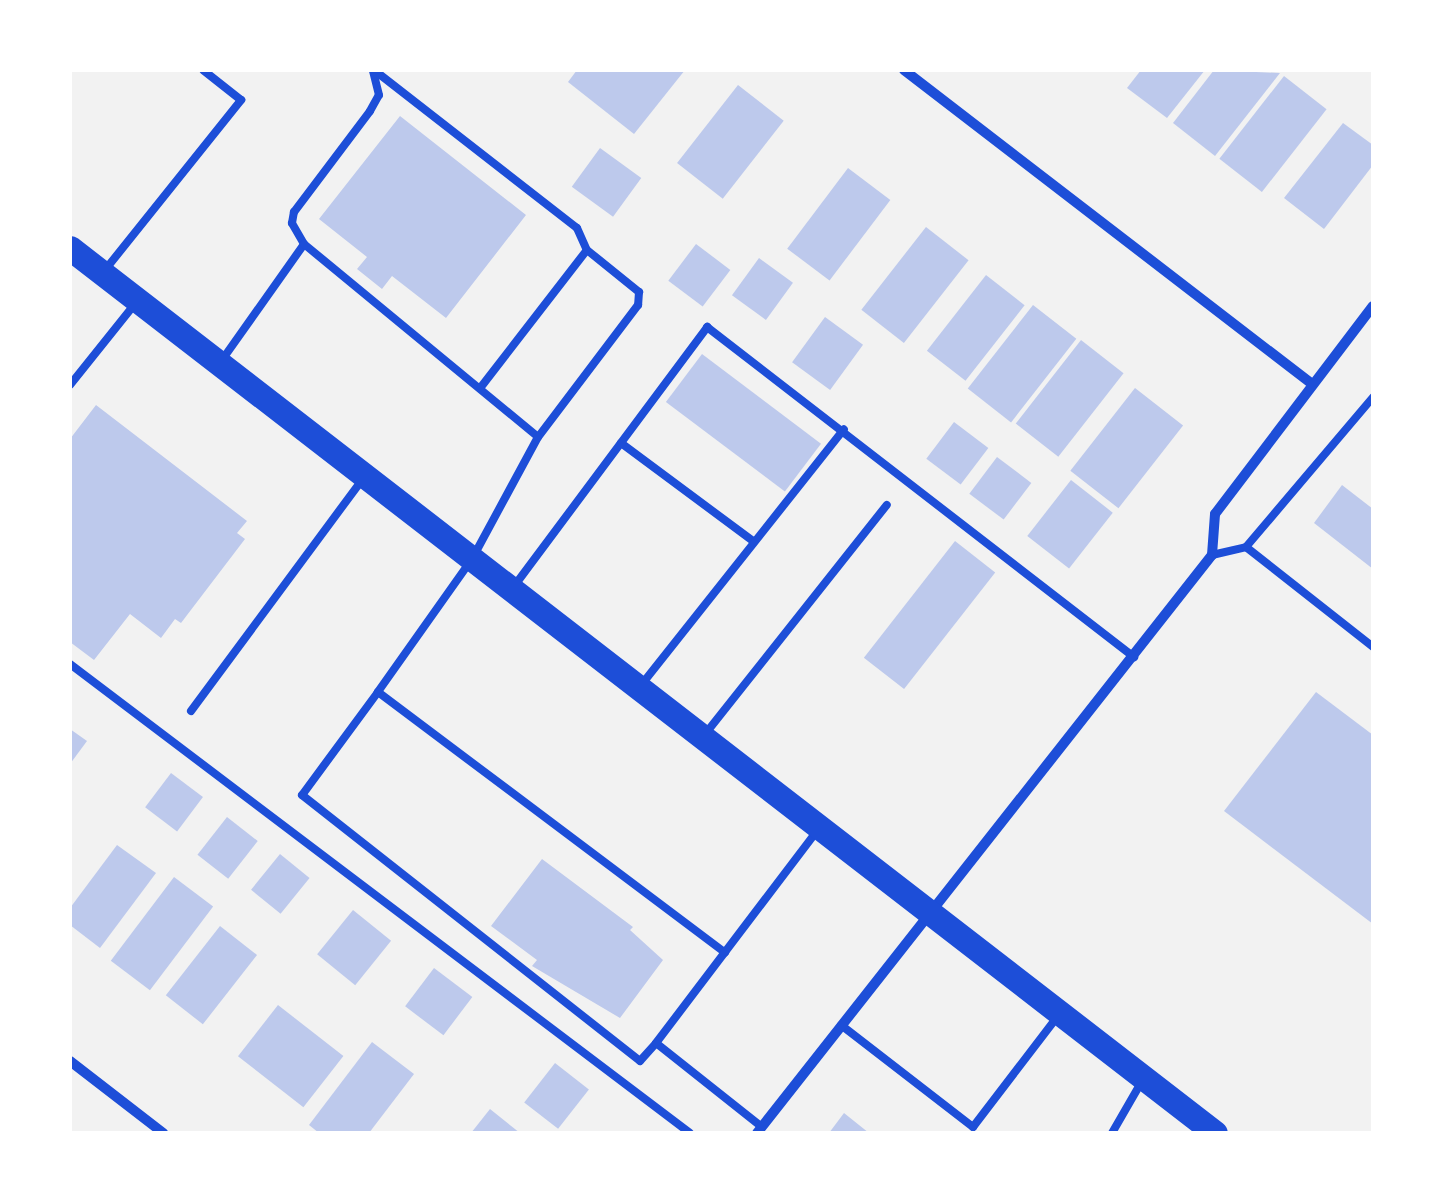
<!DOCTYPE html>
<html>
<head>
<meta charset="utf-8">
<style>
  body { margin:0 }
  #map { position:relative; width:1443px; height:1203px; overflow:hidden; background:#f2f2f2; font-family:Ubuntu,sans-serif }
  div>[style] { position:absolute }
  .building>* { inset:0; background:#bdc9ec; transform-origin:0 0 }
  .service>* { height:8px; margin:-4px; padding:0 4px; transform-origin:4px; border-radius:4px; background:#1d4ed8 }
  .minor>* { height:10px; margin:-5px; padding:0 5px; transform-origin:5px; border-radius:5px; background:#1d4ed8 }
  .primary>* { height:25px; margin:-12.5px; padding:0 12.5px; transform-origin:12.5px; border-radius:12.5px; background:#1d4ed8 }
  span { translate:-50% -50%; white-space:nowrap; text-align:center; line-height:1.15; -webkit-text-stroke:8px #fff; paint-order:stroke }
  .frame { position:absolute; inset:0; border:72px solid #fff; pointer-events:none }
</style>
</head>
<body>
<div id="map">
  <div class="building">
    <div style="clip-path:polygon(577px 70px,685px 70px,634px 134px,568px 82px)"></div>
    <div style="clip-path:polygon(1141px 70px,1205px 70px,1167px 118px,1127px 88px)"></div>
    <div style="clip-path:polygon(1214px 70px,1280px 73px,1215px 156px,1173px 123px)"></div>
    <div style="left:1284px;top:76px;width:54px;height:105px;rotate:38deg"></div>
    <div style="left:738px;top:85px;width:58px;height:99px;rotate:38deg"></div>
    <div style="clip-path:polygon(400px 116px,526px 215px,446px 318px,392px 276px,382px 289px,357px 269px,367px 257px,319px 219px)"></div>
    <div style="clip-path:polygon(1343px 123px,1373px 145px,1373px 165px,1324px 229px,1284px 198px)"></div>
    <div style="left:600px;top:148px;width:51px;height:48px;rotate:36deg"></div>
    <div style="left:848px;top:168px;width:53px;height:101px;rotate:37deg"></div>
    <div style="left:926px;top:227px;width:54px;height:105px;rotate:38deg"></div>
    <div style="left:696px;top:244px;width:43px;height:46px;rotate:37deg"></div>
    <div style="left:759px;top:258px;width:42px;height:46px;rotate:36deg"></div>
    <div style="left:986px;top:275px;width:49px;height:96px;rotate:38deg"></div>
    <div style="left:1033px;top:305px;width:55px;height:106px;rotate:38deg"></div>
    <div style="left:825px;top:317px;width:47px;height:56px;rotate:36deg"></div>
    <div style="left:1081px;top:340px;width:54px;height:106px;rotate:38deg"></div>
    <div style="left:702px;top:354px;width:149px;height:60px;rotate:37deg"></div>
    <div style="left:1135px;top:388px;width:61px;height:105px;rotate:38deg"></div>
    <div style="clip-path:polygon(96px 405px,247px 521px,237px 533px,245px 539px,181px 623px,175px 619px,161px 638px,130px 614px,94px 660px,70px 642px,70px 439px)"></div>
    <div style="left:954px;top:422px;width:43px;height:46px;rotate:37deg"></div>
    <div style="left:997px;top:457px;width:43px;height:46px;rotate:37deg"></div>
    <div style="left:1071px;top:480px;width:53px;height:71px;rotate:38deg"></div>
    <div style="clip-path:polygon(1342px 485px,1373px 509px,1373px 569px,1314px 523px)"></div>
    <div style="left:955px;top:541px;width:51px;height:148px;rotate:38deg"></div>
    <div style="clip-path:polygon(1316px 692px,1373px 735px,1373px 924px,1224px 811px)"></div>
    <div style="clip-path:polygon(70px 729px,87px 741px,70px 764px)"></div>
    <div style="left:171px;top:773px;width:40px;height:43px;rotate:37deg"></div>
    <div style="left:227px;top:817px;width:39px;height:48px;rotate:38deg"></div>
    <div style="clip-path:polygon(117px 845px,156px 873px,100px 948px,70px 925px,70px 908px)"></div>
    <div style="left:280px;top:854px;width:38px;height:46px;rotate:39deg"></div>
    <div style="clip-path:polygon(542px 859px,633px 927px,630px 930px,663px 960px,620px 1018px,532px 966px,537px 960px,491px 926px)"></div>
    <div style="left:174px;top:877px;width:49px;height:105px;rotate:37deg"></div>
    <div style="left:353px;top:910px;width:49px;height:57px;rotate:39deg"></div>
    <div style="left:220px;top:926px;width:47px;height:88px;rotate:38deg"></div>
    <div style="left:434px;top:968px;width:48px;height:48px;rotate:37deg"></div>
    <div style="left:278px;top:1005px;width:83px;height:65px;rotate:38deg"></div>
    <div style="clip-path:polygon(372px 1042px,414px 1074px,369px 1133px,319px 1133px,309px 1125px)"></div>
    <div style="left:555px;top:1063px;width:43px;height:50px;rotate:38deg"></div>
    <div style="clip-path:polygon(490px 1109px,520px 1133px,471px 1133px)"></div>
    <div style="clip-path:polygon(844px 1113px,869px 1133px,829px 1133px)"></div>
  </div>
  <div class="service">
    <div style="left:374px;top:70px;width:257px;rotate:37.9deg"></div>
    <div style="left:577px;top:228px;width:24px;rotate:66deg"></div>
    <div style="left:304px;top:244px;width:24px;rotate:-120deg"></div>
    <div style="left:292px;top:223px;width:11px;rotate:-80deg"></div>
    <div style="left:294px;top:212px;width:126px;rotate:-53deg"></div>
    <div style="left:370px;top:111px;width:18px;rotate:-61deg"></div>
    <div style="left:379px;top:95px;width:25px;rotate:-104deg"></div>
    <div style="left:105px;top:270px;width:218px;rotate:-51.3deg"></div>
    <div style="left:241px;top:100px;width:48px;rotate:-141.7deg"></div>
    <div style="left:222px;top:360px;width:142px;rotate:-54.7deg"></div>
    <div style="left:304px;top:244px;width:303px;rotate:39.5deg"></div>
    <div style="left:70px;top:385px;width:104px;rotate:-51.3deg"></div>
    <div style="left:481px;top:387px;width:173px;rotate:-52.3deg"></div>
    <div style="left:587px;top:250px;width:67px;rotate:38.9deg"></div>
    <div style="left:639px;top:292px;width:13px;rotate:94deg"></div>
    <div style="left:638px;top:305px;width:166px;rotate:127.1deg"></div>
    <div style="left:538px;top:437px;width:139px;rotate:118.4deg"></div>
    <div style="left:472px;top:559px;width:163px;rotate:125.3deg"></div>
    <div style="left:378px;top:692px;width:434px;rotate:36.9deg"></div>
    <div style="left:621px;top:443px;width:164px;rotate:36.6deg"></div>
    <div style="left:1246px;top:547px;width:162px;rotate:38.2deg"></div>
    <div style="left:1212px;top:555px;width:35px;rotate:-13deg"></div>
    <div style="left:1246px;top:547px;width:197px;rotate:-49.7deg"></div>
    <div style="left:515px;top:585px;width:322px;rotate:-53.3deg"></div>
    <div style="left:707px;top:327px;width:540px;rotate:37.7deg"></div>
    <div style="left:70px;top:664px;width:777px;rotate:37.11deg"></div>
    <div style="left:642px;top:684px;width:325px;rotate:-51.6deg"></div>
    <div style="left:378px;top:692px;width:128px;rotate:126.4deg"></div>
    <div style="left:302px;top:795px;width:430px;rotate:38.2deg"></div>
    <div style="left:640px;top:1061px;width:24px;rotate:-48deg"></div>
    <div style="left:191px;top:711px;width:287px;rotate:-53.5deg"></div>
    <div style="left:706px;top:733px;width:291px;rotate:-51.6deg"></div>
    <div style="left:841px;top:1025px;width:167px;rotate:37.7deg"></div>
    <div style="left:973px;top:1127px;width:140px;rotate:-52.6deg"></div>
    <div style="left:762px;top:1127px;width:135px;rotate:-141.6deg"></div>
    <div style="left:656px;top:1043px;width:266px;rotate:-52.8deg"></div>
    <div style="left:1112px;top:1133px;width:60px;rotate:-60deg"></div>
  </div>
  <div class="minor">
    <div style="left:904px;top:70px;width:515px;rotate:37.58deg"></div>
    <div style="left:70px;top:1061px;width:118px;rotate:37.7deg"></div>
    <div style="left:757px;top:1133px;width:736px;rotate:-51.79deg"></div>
    <div style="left:1212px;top:555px;width:41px;rotate:-85.8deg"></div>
    <div style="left:1215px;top:514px;width:261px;rotate:-52.8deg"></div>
  </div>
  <div class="primary">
    <div style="left:70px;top:248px;width:1447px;rotate:37.7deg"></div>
  </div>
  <div class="frame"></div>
</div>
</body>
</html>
